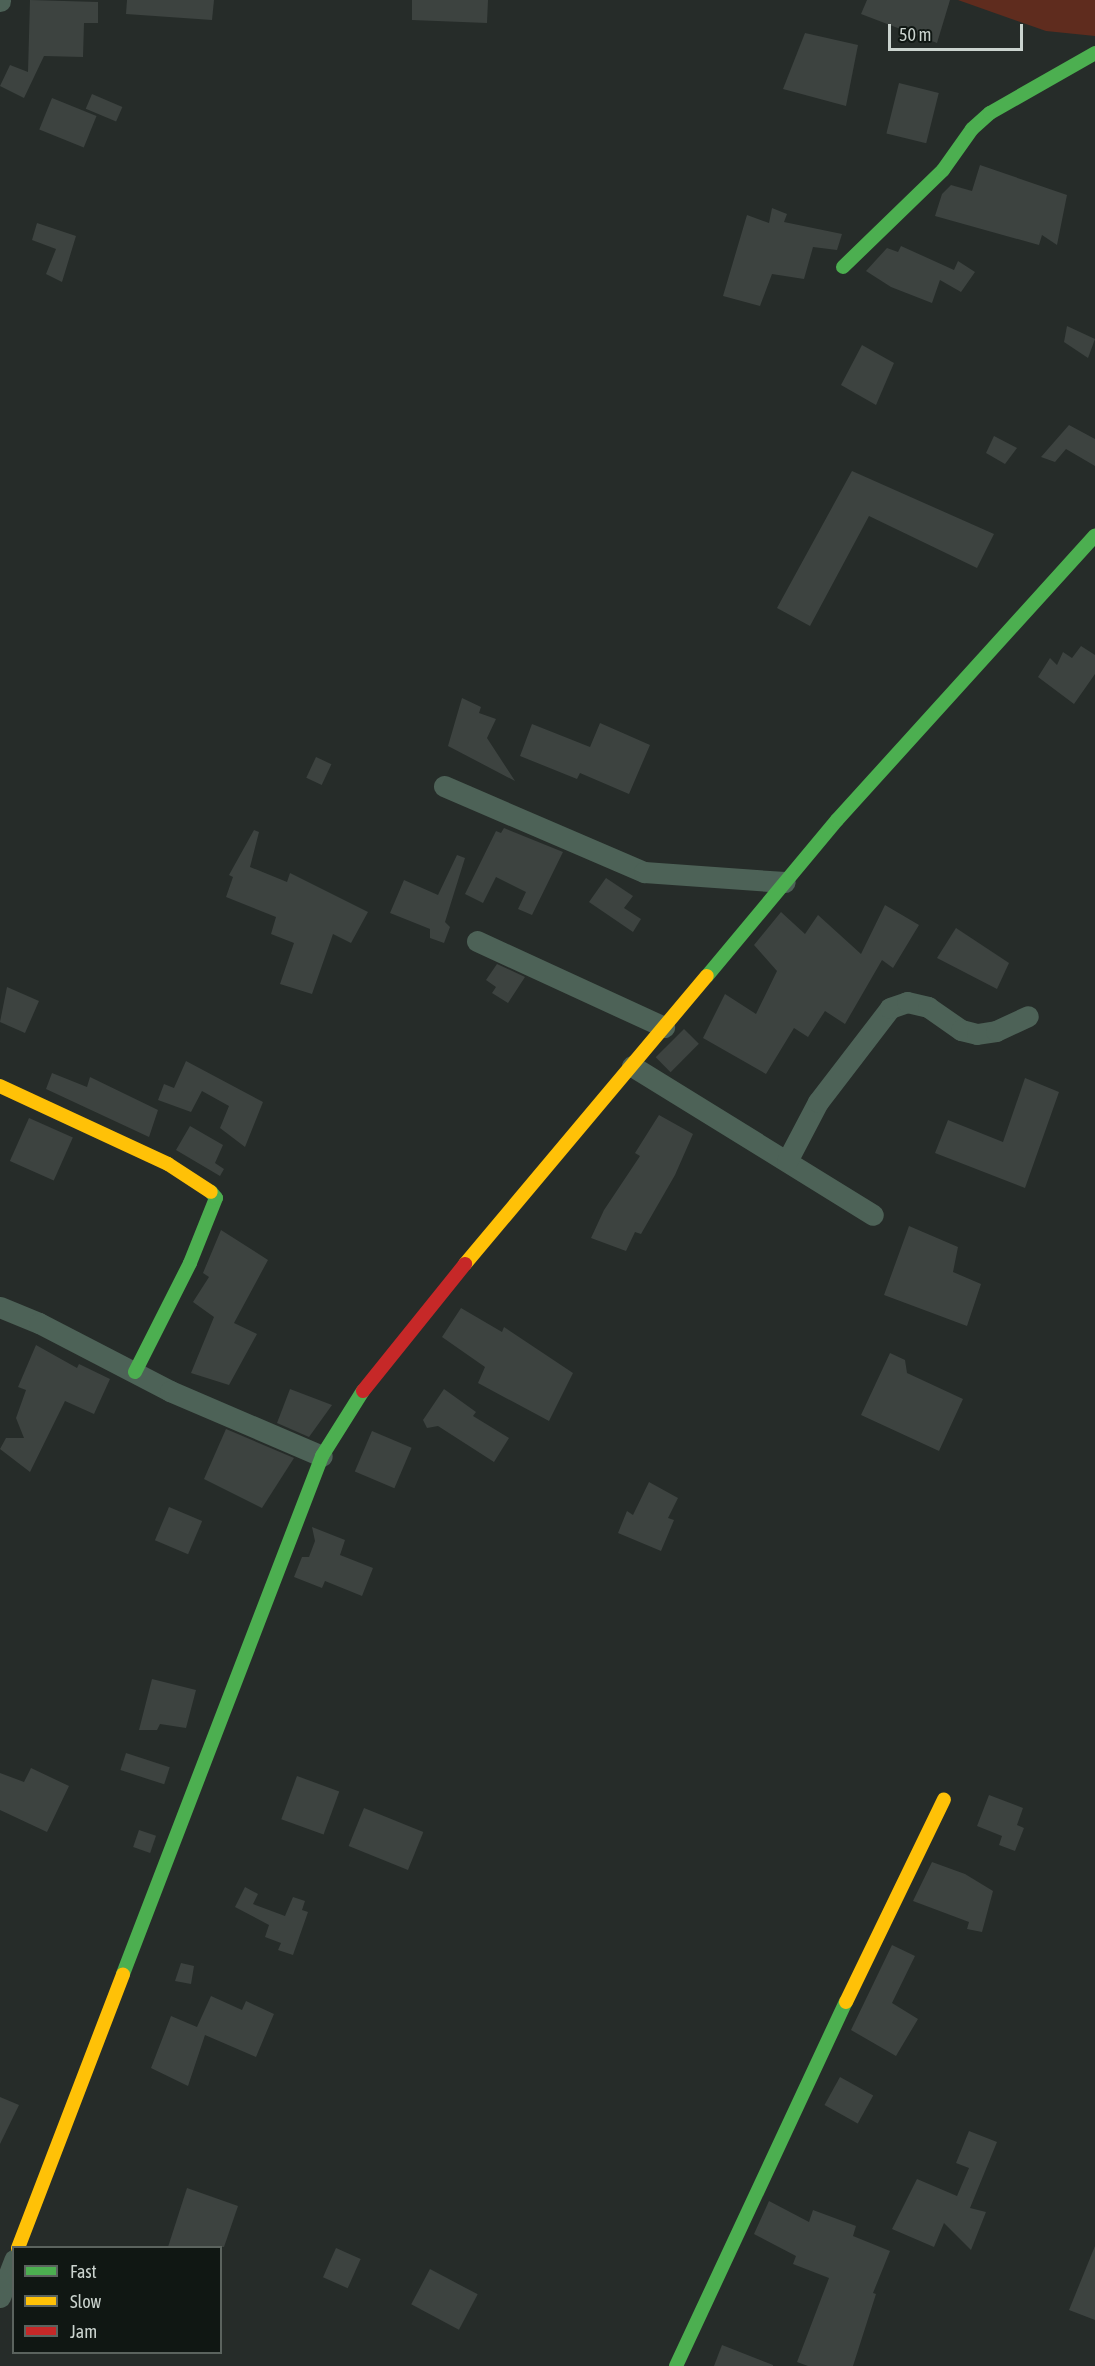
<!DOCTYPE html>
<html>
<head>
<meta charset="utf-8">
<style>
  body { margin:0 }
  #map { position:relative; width:1095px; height:2366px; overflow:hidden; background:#262c29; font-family:"Asap Condensed",sans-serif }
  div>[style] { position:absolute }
  .green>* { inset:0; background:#5f2c1e }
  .building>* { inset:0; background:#3d4340; transform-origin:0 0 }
  .street>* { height:21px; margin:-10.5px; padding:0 10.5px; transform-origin:10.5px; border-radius:10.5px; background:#4d6257 }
  .fast>* { height:14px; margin:-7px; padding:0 7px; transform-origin:7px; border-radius:7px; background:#4caf50 }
  .slow>* { height:14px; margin:-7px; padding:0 7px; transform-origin:7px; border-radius:7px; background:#ffc107 }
  .jam>* { height:14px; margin:-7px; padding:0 7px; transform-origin:7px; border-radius:7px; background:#c62828 }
  span { translate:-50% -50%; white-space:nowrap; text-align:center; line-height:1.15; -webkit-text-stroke:4.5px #101713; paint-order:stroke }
  .legend { position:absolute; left:12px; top:2246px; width:210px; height:108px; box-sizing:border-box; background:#101713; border:2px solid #5b635e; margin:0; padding:8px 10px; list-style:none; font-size:18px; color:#cbd4cf }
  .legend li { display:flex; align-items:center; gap:12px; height:30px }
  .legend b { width:30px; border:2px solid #5b635e }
  .scale { position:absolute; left:888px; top:24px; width:135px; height:27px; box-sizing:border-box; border:3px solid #cbd4cf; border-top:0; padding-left:8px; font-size:18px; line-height:21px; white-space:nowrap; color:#cbd4cf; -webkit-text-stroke:4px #101713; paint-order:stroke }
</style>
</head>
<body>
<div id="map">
  <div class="green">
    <div style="clip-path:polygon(958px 0,1095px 0,1095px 36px,1046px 31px)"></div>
  </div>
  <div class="building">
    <div style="clip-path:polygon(30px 0,98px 2px,98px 23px,84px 23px,83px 57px,44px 56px,24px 98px,0 86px,10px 65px,28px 72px)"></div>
    <div style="clip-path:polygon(127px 0,214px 0,212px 20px,126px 14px)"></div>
    <div style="clip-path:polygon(412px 0,488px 0,487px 23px,412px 20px)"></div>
    <div style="clip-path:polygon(867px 0,950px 0,937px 43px,861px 14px)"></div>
    <div style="clip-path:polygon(805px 33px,858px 45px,846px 106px,783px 89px)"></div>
    <div style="left:899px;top:83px;width:41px;height:52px;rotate:14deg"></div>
    <div style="left:92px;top:94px;width:33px;height:16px;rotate:23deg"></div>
    <div style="left:52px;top:98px;width:48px;height:34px;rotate:22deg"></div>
    <div style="clip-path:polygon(980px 165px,1067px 195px,1057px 245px,1042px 235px,1039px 245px,935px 216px,942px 194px,951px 185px,972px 191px)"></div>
    <div style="clip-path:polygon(772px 208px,787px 214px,784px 222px,842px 234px,837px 250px,813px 247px,804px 279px,772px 274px,760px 306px,723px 296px,747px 215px,769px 223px)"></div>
    <div style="clip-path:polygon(37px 223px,76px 236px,62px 282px,46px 274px,56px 249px,32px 240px)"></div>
    <div style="clip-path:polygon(901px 246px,954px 270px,958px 261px,975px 272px,961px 292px,940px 280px,932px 303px,891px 287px,866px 271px,887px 248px,898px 252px)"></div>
    <div style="clip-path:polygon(1067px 326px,1095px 339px,1088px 358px,1064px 342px)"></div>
    <div style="clip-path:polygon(862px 345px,894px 363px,876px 405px,841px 385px)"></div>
    <div style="clip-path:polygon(1069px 425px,1095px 439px,1095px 466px,1066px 449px,1055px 462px,1041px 457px)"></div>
    <div style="clip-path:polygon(994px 436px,1017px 448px,1005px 464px,986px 453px)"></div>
    <div style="clip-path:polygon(852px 471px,994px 534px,977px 568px,869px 516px,810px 626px,777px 608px)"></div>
    <div style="clip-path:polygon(1081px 646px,1095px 655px,1095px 674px,1074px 704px,1038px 677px,1050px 658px,1057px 665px,1063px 652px,1072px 658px)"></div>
    <div style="clip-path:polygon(462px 698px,481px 707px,479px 713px,496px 719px,487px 738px,515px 781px,448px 746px)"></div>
    <div style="clip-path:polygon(600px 723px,650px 745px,629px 794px,580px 773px,577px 779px,520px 756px,532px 724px,590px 747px)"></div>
    <div style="left:316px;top:757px;width:17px;height:23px;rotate:25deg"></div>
    <div style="clip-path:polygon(504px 828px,563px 852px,532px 915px,518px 909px,526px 892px,496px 877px,483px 903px,465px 894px,496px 831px,501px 833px)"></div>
    <div style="clip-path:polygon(254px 830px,259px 832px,250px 867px,287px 882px,290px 873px,368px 912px,351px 943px,333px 934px,312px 994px,280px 984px,294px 943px,271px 934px,276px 917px,226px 897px,233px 877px,229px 875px)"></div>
    <div style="clip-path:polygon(457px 855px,465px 858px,445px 922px,450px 927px,444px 943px,430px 938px,430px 929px,390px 913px,404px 880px,438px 895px)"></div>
    <div style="clip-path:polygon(606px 878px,633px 896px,624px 908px,641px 919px,633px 932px,589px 902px)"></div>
    <div style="clip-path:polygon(885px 905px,919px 925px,893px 968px,882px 960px,845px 1024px,825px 1011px,808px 1037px,794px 1028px,766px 1074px,703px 1038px,725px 994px,756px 1014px,777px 971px,754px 945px,781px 912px,805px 934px,818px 915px,861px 954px)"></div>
    <div style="clip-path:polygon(956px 928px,1009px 963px,997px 989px,937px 958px)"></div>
    <div style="clip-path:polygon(497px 964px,525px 977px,508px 1003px,492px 993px,496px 987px,486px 980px)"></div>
    <div style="clip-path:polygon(7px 987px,39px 1001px,25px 1033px,0 1022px)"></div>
    <div style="left:684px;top:1029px;width:21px;height:40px;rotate:45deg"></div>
    <div style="clip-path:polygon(186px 1061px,263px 1102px,245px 1147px,220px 1128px,229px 1106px,202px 1091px,191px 1112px,158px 1100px,164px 1084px,174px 1088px)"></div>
    <div style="clip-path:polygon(52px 1073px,87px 1087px,90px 1077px,158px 1110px,149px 1137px,46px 1089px)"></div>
    <div style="clip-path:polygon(1025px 1078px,1059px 1092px,1025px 1188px,935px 1153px,948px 1120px,1003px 1142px)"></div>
    <div style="clip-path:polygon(659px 1115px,693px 1134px,675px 1175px,641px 1234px,635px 1232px,626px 1251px,591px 1238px,604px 1210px,640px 1156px,635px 1153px)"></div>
    <div style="left:29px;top:1118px;width:48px;height:47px;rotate:24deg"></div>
    <div style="clip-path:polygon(190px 1126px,223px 1145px,215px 1163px,224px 1169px,220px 1176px,176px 1150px)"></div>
    <div style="clip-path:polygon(909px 1226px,958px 1247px,953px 1272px,981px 1284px,967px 1326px,884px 1295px)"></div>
    <div style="clip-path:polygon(221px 1230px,268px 1260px,234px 1323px,257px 1334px,229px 1385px,191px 1373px,214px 1317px,193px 1302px,209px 1277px,203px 1273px)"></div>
    <div style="clip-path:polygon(461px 1308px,502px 1332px,504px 1327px,573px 1373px,549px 1421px,478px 1383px,485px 1367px,442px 1337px)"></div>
    <div style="clip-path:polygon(36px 1345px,77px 1368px,79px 1364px,110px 1379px,94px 1414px,65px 1401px,30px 1472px,0 1449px,6px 1438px,24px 1438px,16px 1418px,26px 1390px,18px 1387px)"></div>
    <div style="clip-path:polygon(890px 1353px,905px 1360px,907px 1373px,963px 1399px,939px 1451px,861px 1415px)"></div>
    <div style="clip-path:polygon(290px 1389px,332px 1405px,309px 1437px,277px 1423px)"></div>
    <div style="clip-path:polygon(444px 1389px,476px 1412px,473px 1416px,509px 1438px,494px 1462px,438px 1426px,427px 1428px,423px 1420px)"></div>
    <div style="clip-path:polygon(226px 1429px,294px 1458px,262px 1508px,204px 1479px)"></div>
    <div style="left:372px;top:1431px;width:43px;height:44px;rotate:23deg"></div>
    <div style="clip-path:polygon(649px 1482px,678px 1498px,668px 1518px,674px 1520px,661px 1551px,618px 1533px,627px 1511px,633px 1515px)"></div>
    <div style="left:169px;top:1507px;width:36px;height:36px;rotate:23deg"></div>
    <div style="clip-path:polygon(312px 1527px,345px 1540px,340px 1555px,373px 1568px,362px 1596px,325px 1581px,322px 1588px,294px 1577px,302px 1557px,309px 1557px,315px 1541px)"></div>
    <div style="clip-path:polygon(152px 1679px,196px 1690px,186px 1728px,160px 1724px,157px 1730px,139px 1730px)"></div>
    <div style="left:126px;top:1753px;width:46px;height:18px;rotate:18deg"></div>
    <div style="clip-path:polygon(31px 1768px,69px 1786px,47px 1832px,0 1810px,0 1773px,24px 1782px)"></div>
    <div style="left:297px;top:1776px;width:45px;height:46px;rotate:20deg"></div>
    <div style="clip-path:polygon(989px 1795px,1023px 1808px,1017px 1825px,1024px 1828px,1015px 1851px,999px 1845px,1002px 1836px,977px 1826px)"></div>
    <div style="left:364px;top:1808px;width:64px;height:41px;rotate:22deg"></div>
    <div style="left:139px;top:1830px;width:18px;height:18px;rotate:19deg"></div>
    <div style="clip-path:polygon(932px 1862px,965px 1874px,993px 1891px,982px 1932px,967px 1929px,969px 1922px,913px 1901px)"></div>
    <div style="clip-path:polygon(245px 1887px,258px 1894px,253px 1904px,285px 1916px,293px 1897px,305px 1901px,302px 1910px,308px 1912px,293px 1955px,278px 1950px,281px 1943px,265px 1937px,269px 1925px,235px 1907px)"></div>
    <div style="clip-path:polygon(892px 1945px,915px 1956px,892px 2003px,918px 2019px,896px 2056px,851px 2030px)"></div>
    <div style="clip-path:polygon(181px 1963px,194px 1966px,191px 1984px,175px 1981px)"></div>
    <div style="clip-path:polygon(211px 1996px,242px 2010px,246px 2001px,274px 2014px,256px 2057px,205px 2035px,188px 2086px,151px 2068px,171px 2016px,197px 2027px)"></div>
    <div style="left:840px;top:2077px;width:38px;height:32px;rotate:29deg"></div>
    <div style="clip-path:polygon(0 2097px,19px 2105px,0 2144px)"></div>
    <div style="clip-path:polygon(969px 2131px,997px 2142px,970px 2208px,986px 2212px,971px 2250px,944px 2223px,934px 2247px,892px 2229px,917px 2179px,957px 2196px,969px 2168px,956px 2163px)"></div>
    <div style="clip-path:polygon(187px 2188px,238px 2206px,224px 2247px,168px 2247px)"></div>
    <div style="clip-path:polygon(769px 2201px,809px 2222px,813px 2210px,856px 2226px,853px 2236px,890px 2251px,873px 2293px,876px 2294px,853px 2366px,808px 2366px,797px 2362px,829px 2278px,793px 2264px,796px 2256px,754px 2234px)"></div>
    <div style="clip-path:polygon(1095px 2246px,1095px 2320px,1069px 2310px)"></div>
    <div style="left:336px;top:2248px;width:27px;height:32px;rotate:24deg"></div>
    <div style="left:430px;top:2269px;width:54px;height:40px;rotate:28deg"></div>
    <div style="clip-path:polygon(722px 2345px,773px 2365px,773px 2366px,714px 2366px)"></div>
  </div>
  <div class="street">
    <div style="left:0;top:1px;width:1px;rotate:-90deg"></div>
    <div style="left:444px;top:786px;width:218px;rotate:23.3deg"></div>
    <div style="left:644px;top:872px;width:141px;rotate:4.1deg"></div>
    <div style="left:477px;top:941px;width:206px;rotate:24.7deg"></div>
    <div style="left:632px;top:1066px;width:283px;rotate:31.7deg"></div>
    <div style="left:787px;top:1161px;width:67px;rotate:-62.3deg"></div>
    <div style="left:818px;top:1102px;width:118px;rotate:-52.5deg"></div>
    <div style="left:890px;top:1008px;width:18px;rotate:-19deg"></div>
    <div style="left:907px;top:1002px;width:22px;rotate:13deg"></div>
    <div style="left:928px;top:1007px;width:40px;rotate:34.9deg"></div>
    <div style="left:961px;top:1030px;width:16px;rotate:14deg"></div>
    <div style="left:977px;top:1034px;width:19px;rotate:-9deg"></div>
    <div style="left:996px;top:1031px;width:35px;rotate:-25deg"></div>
    <div style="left:0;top:1307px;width:42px;rotate:22.3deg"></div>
    <div style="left:39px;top:1323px;width:148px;rotate:27.4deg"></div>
    <div style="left:170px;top:1391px;width:165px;rotate:23.2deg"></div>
    <div style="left:0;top:2297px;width:40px;rotate:-69deg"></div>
  </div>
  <div class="fast">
    <div style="left:843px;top:267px;width:139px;rotate:-44.1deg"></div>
    <div style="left:943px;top:170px;width:50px;rotate:-54.7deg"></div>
    <div style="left:972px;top:129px;width:24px;rotate:-42deg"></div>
    <div style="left:990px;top:113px;width:121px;rotate:-29.7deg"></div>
    <div style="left:707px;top:976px;width:203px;rotate:-50.2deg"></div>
    <div style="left:837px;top:820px;width:384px;rotate:-47.8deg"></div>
    <div style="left:135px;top:1372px;width:122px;rotate:-63.2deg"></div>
    <div style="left:190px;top:1263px;width:70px;rotate:-68.2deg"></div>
    <div style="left:216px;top:1198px;width:8px;rotate:-130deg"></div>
    <div style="left:123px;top:1974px;width:555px;rotate:-68.98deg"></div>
    <div style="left:322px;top:1456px;width:77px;rotate:-57.8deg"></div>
    <div style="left:676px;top:2366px;width:402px;rotate:-65deg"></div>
  </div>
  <div class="slow">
    <div style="left:0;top:1086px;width:185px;rotate:24.9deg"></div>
    <div style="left:168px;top:1164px;width:51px;rotate:33.1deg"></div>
    <div style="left:465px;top:1264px;width:376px;rotate:-50deg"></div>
    <div style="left:846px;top:2002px;width:225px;rotate:-64.2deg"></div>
    <div style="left:18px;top:2248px;width:293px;rotate:-69deg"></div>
  </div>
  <div class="jam">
    <div style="left:363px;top:1391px;width:163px;rotate:-51.2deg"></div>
  </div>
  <ul class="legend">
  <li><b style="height:8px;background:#4caf50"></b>Fast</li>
  <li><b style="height:8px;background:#ffc107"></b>Slow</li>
  <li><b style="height:8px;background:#c62828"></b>Jam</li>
  </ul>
  <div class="scale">50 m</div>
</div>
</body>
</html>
